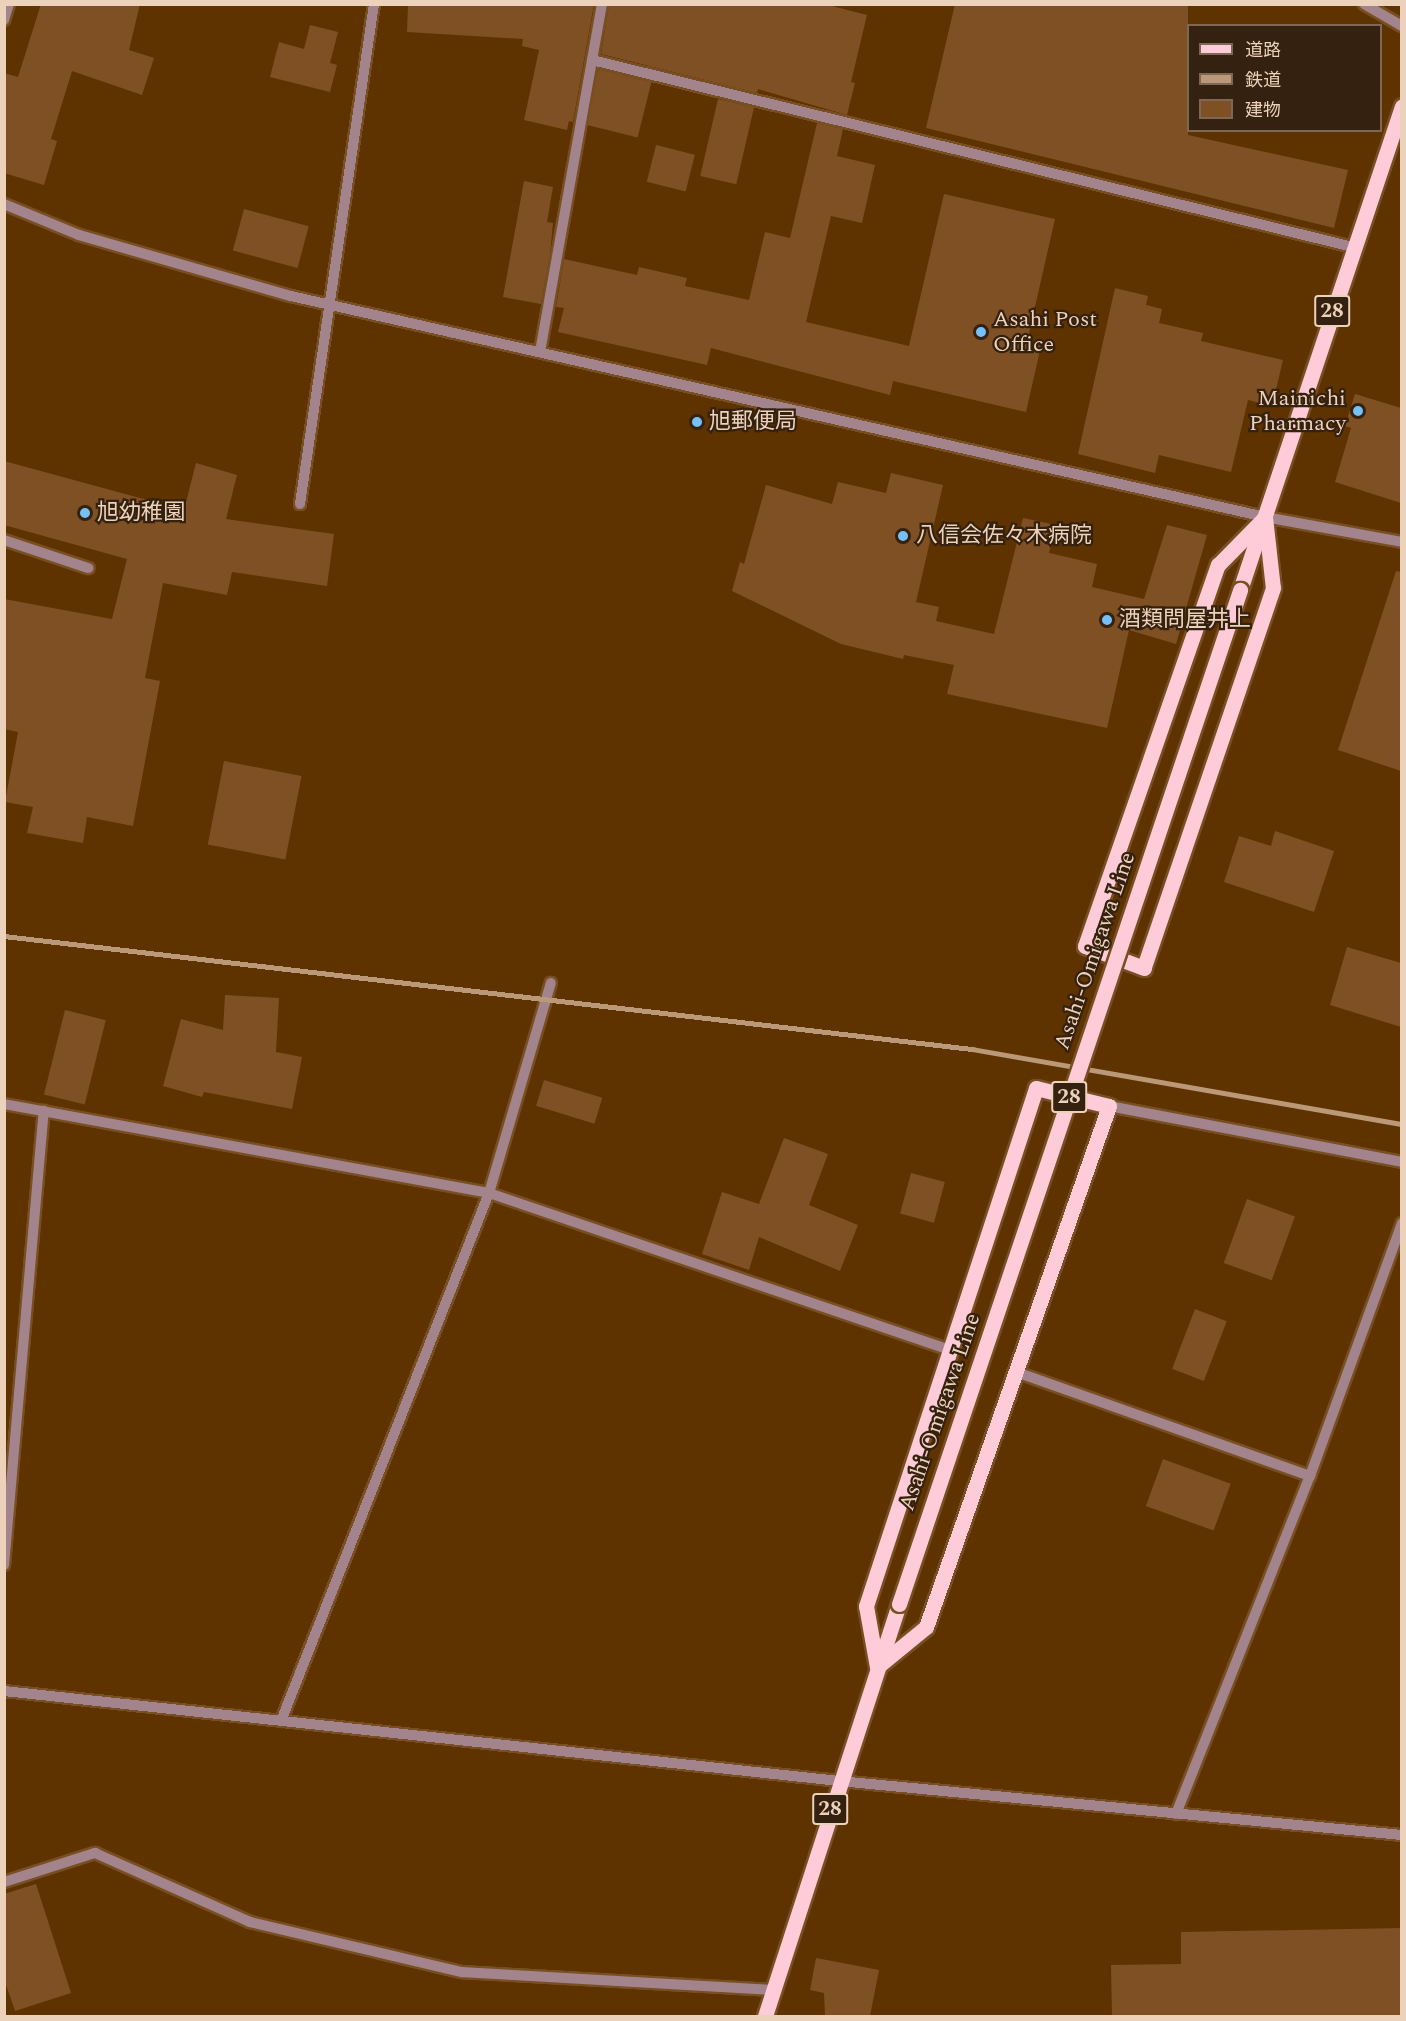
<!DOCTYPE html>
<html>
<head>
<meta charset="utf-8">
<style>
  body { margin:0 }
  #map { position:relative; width:1406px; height:2021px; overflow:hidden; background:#5f3300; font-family:Spectral,"Noto Sans JP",serif }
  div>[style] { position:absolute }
  .building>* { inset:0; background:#7e5024; transform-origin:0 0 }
  .roads { filter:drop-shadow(2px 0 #784f22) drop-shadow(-2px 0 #784f22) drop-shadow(0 2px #784f22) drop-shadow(0 -2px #784f22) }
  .minor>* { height:10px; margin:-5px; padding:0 5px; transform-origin:5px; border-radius:5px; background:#a3848c }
  .major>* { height:15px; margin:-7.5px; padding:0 7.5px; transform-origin:7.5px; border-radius:7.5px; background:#fdccd8 }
  .rail>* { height:4.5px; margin:-2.25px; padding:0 2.25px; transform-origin:2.25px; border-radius:2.25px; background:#ba9878 }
  .bridges { filter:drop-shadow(2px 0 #784f22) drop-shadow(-2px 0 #784f22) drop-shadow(0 2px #784f22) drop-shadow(0 -2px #784f22) }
  .major-bridge>* { height:15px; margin:-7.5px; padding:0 7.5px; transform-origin:7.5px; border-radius:7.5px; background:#fdccd8 }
  .dots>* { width:16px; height:16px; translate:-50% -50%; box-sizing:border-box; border:3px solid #35210f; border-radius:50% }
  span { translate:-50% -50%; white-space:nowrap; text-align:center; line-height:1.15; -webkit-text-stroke:4.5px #35210f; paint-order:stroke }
  .shield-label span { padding:2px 4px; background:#35210f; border:2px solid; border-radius:4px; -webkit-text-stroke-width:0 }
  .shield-label { font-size:21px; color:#ecd1bb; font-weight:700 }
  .poi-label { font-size:22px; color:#ecd1bb }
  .left { translate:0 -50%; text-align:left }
  .right { translate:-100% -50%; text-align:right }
  .street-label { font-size:22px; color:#ecd1bb }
  .frame { position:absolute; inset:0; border:6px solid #ecd1bb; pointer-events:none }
  .legend { position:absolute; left:1187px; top:24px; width:195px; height:108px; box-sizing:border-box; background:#35210f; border:2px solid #7e6754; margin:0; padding:8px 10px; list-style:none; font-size:18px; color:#ecd1bb }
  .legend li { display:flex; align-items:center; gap:12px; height:30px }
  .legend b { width:30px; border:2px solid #7e6754 }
</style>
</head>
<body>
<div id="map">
  <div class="building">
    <div style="clip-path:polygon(41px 4px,140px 4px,129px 50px,154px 58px,142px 95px,72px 71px,51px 139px,57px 141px,44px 185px,4px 173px,4px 73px,18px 77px)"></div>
    <div style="clip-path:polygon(408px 4px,594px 4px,573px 122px,569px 121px,567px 130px,524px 120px,539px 50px,522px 46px,523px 39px,407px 32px)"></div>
    <div style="clip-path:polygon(609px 4px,824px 4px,867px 15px,851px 82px,855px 83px,847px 115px,758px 89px,757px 93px,601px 54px)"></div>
    <div style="clip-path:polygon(955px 4px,1188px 4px,1188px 135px,1348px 170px,1334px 228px,926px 128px)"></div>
    <div style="clip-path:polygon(310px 25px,338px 32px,330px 63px,337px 65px,330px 92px,270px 77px,279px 42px,304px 49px)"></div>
    <div style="left:598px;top:69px;width:55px;height:57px;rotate:14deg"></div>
    <div style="left:718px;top:99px;width:37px;height:79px;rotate:13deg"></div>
    <div style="clip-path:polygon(817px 123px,843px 129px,837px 156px,875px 165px,862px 223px,831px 216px,806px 322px,909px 346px,944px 194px,1055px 219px,1027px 342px,1041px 346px,1026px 412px,893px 381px,890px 395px,711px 348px,707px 365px,558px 332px,564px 308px,556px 307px,564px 259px,637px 275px,639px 267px,687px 278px,685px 286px,749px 300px,765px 232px,790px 238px)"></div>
    <div style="left:656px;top:145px;width:40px;height:38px;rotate:14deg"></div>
    <div style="clip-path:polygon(524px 181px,553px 187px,547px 222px,553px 223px,550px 255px,541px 304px,503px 297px)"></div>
    <div style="left:244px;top:209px;width:67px;height:43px;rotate:15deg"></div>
    <div style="clip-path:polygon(1115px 288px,1148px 296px,1146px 305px,1162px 309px,1159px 323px,1203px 333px,1201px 341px,1283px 360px,1272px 406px,1248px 400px,1231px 472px,1159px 455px,1155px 473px,1078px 454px)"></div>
    <div style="clip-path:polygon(1355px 394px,1401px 408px,1401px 503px,1335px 482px,1351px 428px,1345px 426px)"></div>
    <div style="clip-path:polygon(4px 461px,184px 510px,196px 463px,237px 475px,226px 519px,334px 534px,327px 586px,232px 572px,227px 595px,163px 583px,145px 678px,160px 681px,133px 826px,87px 817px,83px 843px,27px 833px,33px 807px,5px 802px,18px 732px,4px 729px,4px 599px,112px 619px,127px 559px,4px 525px)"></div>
    <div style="clip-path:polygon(891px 473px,943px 485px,916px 602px,939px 607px,936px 621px,994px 634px,1023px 518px,1056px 525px,1049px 553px,1097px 564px,1092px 587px,1144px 599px,1167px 525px,1207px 535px,1176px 644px,1129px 630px,1107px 728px,947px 694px,954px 665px,904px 655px,903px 659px,841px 644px,732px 591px,740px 562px,744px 564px,766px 485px,832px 504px,838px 482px,886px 493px)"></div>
    <div style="clip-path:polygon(1396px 571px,1401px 572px,1401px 771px,1338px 750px)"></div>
    <div style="left:224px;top:761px;width:79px;height:85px;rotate:11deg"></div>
    <div style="clip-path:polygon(1275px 831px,1334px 851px,1314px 912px,1224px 882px,1239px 836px,1271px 846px)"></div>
    <div style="clip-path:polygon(1347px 947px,1401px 963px,1401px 1027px,1330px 1005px)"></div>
    <div style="clip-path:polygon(225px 995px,279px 998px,276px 1052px,302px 1057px,292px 1109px,204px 1092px,202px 1097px,163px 1086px,181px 1019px,223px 1030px)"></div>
    <div style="left:65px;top:1010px;width:42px;height:87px;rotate:14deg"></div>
    <div style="left:544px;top:1080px;width:61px;height:27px;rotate:17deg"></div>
    <div style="clip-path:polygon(784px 1138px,828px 1154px,809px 1205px,858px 1225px,840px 1271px,759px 1237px,749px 1270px,702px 1254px,722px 1192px,759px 1204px)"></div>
    <div style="left:911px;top:1173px;width:35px;height:42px;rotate:15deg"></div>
    <div style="left:1247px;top:1199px;width:51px;height:68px;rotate:20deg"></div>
    <div style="left:1195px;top:1309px;width:34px;height:64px;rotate:21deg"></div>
    <div style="left:1163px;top:1459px;width:72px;height:50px;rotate:20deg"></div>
    <div style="clip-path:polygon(36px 1884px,71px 1993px,15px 2011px,4px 1979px,4px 1894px)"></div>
    <div style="clip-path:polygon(1401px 1928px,1401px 2016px,1112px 2016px,1111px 1965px,1181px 1964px,1181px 1932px)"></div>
    <div style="clip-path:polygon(816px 1958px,879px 1970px,870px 2016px,825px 2016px,824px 1993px,810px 1990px)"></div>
  </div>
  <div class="roads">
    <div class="minor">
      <div style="left:1364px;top:4px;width:44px;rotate:30.1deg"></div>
      <div style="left:4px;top:20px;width:17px;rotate:-73deg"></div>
      <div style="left:592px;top:60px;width:784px;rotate:13.81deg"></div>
      <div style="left:4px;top:204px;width:81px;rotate:22.5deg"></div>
      <div style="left:79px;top:235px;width:221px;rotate:16.1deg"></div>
      <div style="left:291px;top:296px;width:999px;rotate:12.78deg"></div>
      <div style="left:1265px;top:517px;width:139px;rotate:10.3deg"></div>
      <div style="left:540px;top:352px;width:353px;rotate:-79.9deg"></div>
      <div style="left:300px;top:504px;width:505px;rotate:-81.58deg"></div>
      <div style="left:4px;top:540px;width:89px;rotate:18.4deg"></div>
      <div style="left:4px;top:1104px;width:493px;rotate:10.4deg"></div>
      <div style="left:489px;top:1193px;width:489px;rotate:18.8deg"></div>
      <div style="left:1109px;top:1106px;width:298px;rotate:10.8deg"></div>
      <div style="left:1016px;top:1372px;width:312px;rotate:19.5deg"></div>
      <div style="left:4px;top:1565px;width:456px;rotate:-85deg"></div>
      <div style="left:4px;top:1691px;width:840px;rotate:6.15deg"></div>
      <div style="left:839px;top:1781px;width:566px;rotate:5.48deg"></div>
      <div style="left:281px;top:1721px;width:567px;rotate:-68.5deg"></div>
      <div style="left:489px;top:1193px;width:219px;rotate:-73.6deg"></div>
      <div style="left:1176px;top:1814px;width:364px;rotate:-68.4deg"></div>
      <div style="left:1310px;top:1476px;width:269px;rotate:-70deg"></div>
      <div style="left:4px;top:1882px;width:96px;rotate:-17.7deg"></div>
      <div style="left:95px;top:1853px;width:170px;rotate:24deg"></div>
      <div style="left:250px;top:1922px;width:218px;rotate:13.3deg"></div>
      <div style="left:462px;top:1972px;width:311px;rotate:3.3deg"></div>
    </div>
    <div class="major">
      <div style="left:1265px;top:517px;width:71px;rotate:83.6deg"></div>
      <div style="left:1273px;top:588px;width:401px;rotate:108.8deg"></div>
      <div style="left:1144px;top:968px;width:63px;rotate:-159.6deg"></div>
      <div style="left:1085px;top:946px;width:404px;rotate:-70.8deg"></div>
      <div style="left:1218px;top:565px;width:67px;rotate:-45.6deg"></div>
      <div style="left:1240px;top:590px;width:510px;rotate:-71.49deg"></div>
      <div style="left:1036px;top:1088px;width:75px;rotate:13.9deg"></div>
      <div style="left:1109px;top:1106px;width:552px;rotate:109.35deg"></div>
      <div style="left:926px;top:1627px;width:63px;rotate:140.8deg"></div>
      <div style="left:877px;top:1667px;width:62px;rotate:-100.2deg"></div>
      <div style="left:866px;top:1606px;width:545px;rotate:-71.83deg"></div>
      <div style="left:765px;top:2016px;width:433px;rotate:-72deg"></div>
    </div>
  </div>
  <div class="rail">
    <div style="left:4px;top:936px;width:975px;rotate:6.66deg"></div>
    <div style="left:972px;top:1049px;width:436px;rotate:9.9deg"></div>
  </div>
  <div class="bridges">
    <div class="major-bridge">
      <div style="left:899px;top:1604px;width:1070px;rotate:-71.41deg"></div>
    </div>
  </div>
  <div class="dots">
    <div style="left:981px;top:332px;background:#75c0f6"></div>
    <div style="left:1358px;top:411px;background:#75c0f6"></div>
    <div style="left:697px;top:422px;background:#75c0f6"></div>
    <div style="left:85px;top:513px;background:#75c0f6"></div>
    <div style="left:903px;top:536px;background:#75c0f6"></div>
    <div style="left:1107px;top:620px;background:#75c0f6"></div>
  </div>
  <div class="shield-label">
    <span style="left:1332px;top:311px">28</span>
    <span style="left:1069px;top:1097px">28</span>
    <span style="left:830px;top:1809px">28</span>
  </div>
  <div class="poi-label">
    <span class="left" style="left:993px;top:332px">Asahi Post<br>Office</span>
    <span class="right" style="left:1346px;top:411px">Mainichi<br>Pharmacy</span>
    <span class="left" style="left:709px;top:422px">旭郵便局</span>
    <span class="left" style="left:97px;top:513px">旭幼稚園</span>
    <span class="left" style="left:916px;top:536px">八信会佐々木病院</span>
    <span class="left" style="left:1119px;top:620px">酒類問屋井上</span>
  </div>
  <div class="street-label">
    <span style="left:1095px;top:951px;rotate:-71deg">Asahi-Omigawa Line</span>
    <span style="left:940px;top:1412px;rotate:-71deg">Asahi-Omigawa Line</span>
  </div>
  <div class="frame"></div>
  <ul class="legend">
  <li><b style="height:8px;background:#fdccd8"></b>道路</li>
  <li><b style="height:8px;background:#ba9878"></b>鉄道</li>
  <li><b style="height:16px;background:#7e5024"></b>建物</li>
  </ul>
</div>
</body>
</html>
